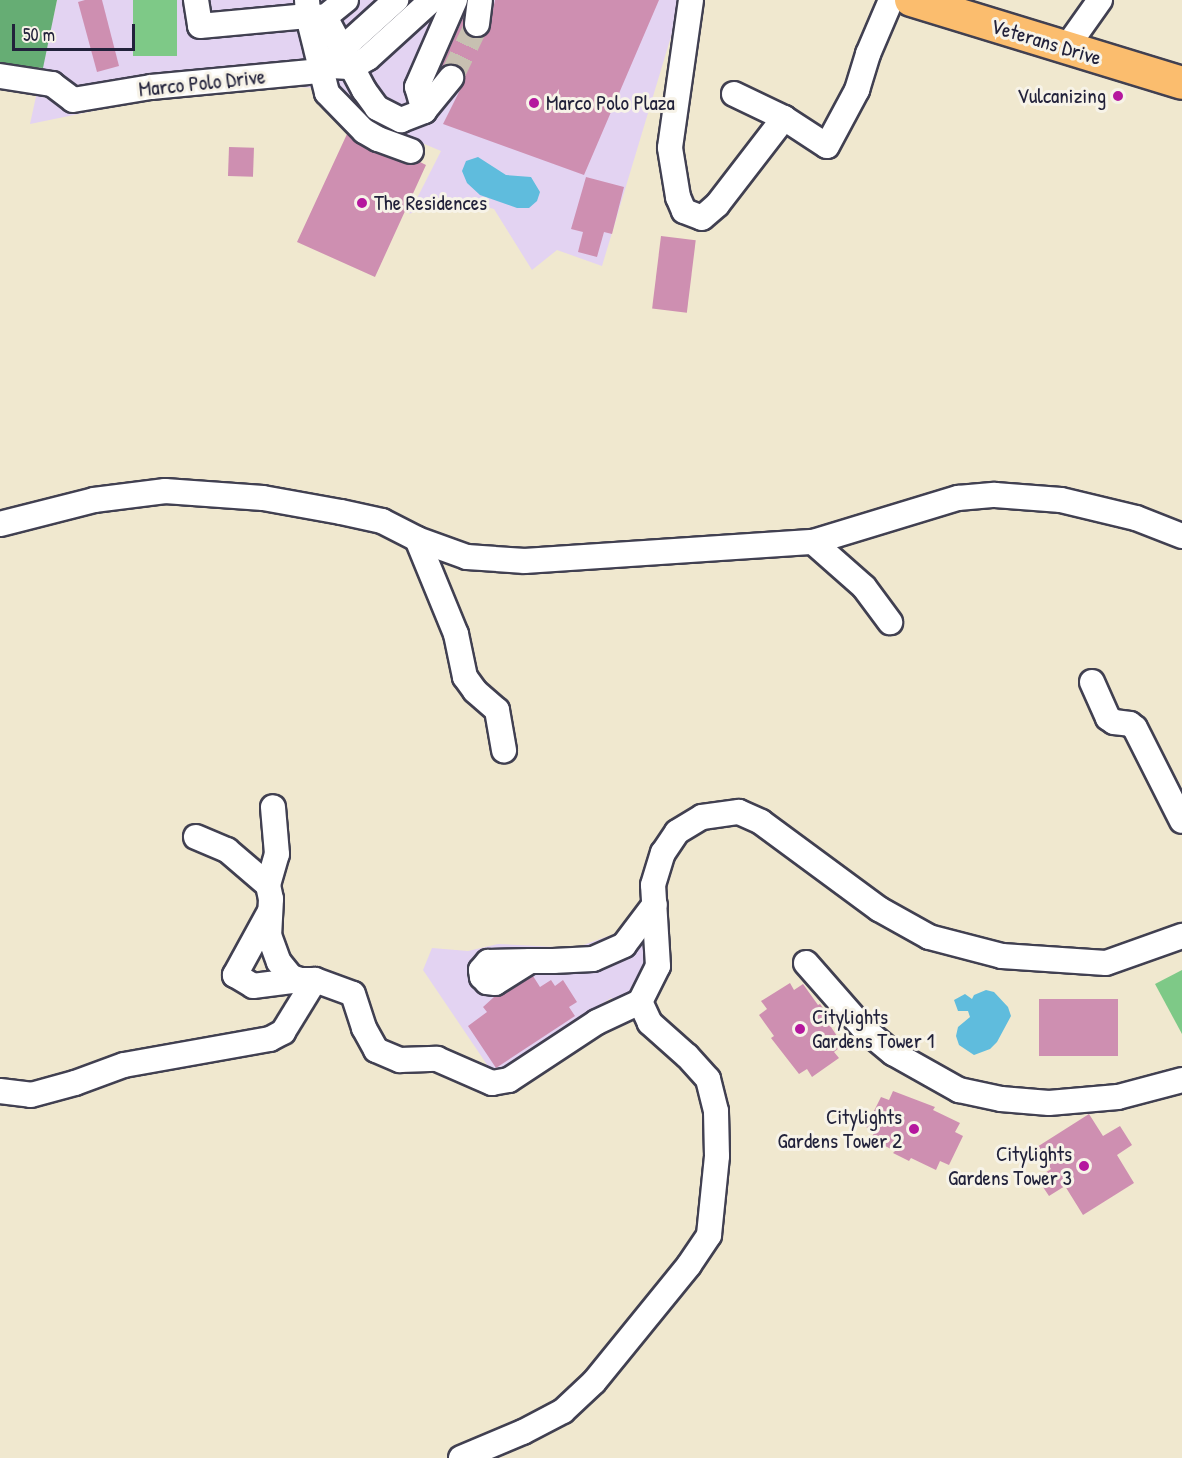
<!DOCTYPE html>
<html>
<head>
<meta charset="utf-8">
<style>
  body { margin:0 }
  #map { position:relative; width:1182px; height:1458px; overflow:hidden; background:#f0e8cf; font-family:"Patrick Hand",sans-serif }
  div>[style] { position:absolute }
  .built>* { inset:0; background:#e3d3f2 }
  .green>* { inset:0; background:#7ec987; transform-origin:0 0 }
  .forest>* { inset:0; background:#66ad74 }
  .water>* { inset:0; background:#5fbcdd }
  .building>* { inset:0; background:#ce8fb1; transform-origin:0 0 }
  .minor-tunnel>* { height:24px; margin-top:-12px; transform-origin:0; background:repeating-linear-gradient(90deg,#c7c0b1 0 24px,transparent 0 36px) }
  .roads { filter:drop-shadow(2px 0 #414051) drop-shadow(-2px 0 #414051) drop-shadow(0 2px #414051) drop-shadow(0 -2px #414051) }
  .minor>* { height:24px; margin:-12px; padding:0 12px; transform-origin:12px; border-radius:12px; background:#fff }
  .major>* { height:32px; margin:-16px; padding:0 16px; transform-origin:16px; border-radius:16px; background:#fbbd6e }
  .dots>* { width:16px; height:16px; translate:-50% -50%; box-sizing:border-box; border:3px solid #f7f3e8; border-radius:50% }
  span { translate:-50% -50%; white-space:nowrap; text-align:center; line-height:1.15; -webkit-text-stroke:6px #f7f3e8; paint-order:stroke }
  .street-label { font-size:21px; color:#22223b }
  .poi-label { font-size:21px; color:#22223b }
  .right { translate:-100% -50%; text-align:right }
  .left { translate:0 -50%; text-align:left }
  .scale { position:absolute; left:12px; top:24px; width:123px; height:27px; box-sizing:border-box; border:3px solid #22223b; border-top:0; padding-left:8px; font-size:18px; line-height:21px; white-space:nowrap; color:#22223b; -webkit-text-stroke:4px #f7f3e8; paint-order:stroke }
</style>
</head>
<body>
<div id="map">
  <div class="built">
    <div style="clip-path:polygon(57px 0,682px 0,602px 266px,557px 250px,532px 270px,494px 209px,454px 198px,409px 214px,441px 151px,374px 123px,342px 89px,293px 87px,137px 102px,30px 124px)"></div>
    <div style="clip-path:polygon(636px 912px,658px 966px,622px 1005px,611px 998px,494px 1075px,423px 970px,432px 948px,468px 951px,498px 944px,575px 948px,614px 934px)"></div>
  </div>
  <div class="green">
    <div style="left:133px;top:0;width:44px;height:56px"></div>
    <div style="clip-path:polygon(1182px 970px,1182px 1034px,1155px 984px)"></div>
  </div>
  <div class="forest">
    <div style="clip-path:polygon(0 0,57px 0,43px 68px,0 65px)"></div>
  </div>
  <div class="water">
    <div style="clip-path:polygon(478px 157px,506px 175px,531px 177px,540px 192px,537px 201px,529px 208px,517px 208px,480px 195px,467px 183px,462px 171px,466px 161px)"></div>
    <div style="clip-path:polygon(986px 990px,994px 992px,1008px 1007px,1011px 1016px,997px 1042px,990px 1049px,974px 1055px,959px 1045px,956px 1036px,958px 1027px,970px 1017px,968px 1011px,958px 1011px,954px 1000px,965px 994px,972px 999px,974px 995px)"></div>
  </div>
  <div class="building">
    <div style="clip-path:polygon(85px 0,102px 0,119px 66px,97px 72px,78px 2px)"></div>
    <div style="clip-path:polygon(495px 0,659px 0,584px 175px,443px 124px,465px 80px,460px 67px,453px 64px,441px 68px,463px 18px,464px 29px,469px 36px,482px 37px,488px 33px)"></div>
    <div style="clip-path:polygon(347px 134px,373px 152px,406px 164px,420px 162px,426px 165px,375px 277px,297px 242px)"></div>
    <div style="left:229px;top:147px;width:25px;height:29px;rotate:2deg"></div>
    <div style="clip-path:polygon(586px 177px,624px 187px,612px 234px,604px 232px,597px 257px,578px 252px,583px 232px,571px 229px)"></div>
    <div style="left:661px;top:236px;width:35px;height:73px;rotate:7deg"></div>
    <div style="clip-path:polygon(533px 976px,540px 987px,551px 980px,555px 986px,563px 980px,577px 1002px,569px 1007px,575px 1016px,496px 1068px,468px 1026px,487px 1012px,483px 1007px,494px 997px,503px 995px)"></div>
    <div style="clip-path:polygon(790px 983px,794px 990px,803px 984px,818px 1005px,820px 1004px,831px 1019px,827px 1021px,843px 1045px,834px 1052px,839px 1058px,812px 1077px,807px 1069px,799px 1074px,771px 1038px,774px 1036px,759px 1015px,767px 1009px,761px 1001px)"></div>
    <div style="left:1039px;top:999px;width:79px;height:57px"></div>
    <div style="clip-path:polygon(893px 1091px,935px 1107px,933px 1110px,960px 1123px,955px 1132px,963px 1136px,949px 1165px,940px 1161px,936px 1170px,911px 1158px,909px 1161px,893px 1153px,895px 1151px,871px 1139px,875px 1131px,866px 1127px,881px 1097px,889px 1100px)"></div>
    <div style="clip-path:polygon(1089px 1114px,1103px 1136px,1120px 1126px,1132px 1145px,1117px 1155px,1134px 1183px,1083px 1215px,1065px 1186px,1049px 1196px,1037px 1178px,1051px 1169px,1037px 1147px)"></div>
  </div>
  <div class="minor-tunnel">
    <div style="left:451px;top:78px;width:60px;rotate:-64.3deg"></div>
  </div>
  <div class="roads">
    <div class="minor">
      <div style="left:196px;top:0;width:26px;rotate:81deg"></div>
      <div style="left:200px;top:26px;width:108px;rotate:-5.3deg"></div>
      <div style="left:308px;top:16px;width:17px;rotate:3deg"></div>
      <div style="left:325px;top:17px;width:27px;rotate:-39deg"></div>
      <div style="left:307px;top:0;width:16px;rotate:86deg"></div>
      <div style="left:308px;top:16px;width:79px;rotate:76.1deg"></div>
      <div style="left:327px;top:93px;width:53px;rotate:45.8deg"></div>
      <div style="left:364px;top:131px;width:16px;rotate:30deg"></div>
      <div style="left:378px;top:139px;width:35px;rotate:20deg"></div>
      <div style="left:691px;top:0;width:149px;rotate:98.1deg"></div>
      <div style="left:670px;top:148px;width:50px;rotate:80.7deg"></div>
      <div style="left:678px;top:197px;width:15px;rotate:67deg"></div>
      <div style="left:684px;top:211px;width:19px;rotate:21deg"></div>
      <div style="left:702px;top:218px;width:20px;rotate:-41deg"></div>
      <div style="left:717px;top:205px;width:110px;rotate:-52.4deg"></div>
      <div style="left:325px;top:17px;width:83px;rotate:61.9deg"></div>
      <div style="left:364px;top:90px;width:22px;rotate:54deg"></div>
      <div style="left:377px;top:108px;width:27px;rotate:27deg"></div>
      <div style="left:401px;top:120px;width:25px;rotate:-21deg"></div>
      <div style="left:424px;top:111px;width:43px;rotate:-50.7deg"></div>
      <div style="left:477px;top:24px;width:24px;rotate:-83deg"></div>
      <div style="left:1066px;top:48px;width:59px;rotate:-54.7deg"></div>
      <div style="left:334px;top:61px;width:16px;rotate:-55deg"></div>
      <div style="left:343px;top:48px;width:72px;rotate:-42.2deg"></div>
      <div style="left:0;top:76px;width:53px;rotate:8.7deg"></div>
      <div style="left:52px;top:84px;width:26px;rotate:37deg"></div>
      <div style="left:73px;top:100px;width:79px;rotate:-9.5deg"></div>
      <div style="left:151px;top:87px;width:171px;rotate:-5.4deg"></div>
      <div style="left:321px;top:71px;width:11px;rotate:-27deg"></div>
      <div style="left:331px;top:66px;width:22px;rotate:3deg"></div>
      <div style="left:353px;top:67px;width:17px;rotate:-31deg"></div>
      <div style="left:368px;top:58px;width:86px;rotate:-42.2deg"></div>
      <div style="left:734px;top:94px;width:55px;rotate:25.6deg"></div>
      <div style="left:784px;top:118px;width:51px;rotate:33.1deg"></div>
      <div style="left:827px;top:146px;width:64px;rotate:-61.8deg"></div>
      <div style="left:857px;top:90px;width:38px;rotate:-73deg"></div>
      <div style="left:868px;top:54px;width:59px;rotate:-66.9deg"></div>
      <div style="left:424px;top:111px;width:25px;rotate:-106deg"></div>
      <div style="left:417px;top:87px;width:95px;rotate:-66.4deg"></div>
      <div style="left:0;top:524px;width:97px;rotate:-14.3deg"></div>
      <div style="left:94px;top:500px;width:72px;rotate:-7.2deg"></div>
      <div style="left:165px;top:491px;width:98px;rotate:4.1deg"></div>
      <div style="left:263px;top:498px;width:79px;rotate:10.2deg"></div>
      <div style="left:341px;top:512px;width:42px;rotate:12.4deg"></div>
      <div style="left:382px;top:521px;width:39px;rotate:27deg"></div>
      <div style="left:417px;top:539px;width:53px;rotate:19.8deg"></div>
      <div style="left:467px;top:557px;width:58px;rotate:3.9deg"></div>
      <div style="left:525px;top:561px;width:289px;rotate:-3.8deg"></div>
      <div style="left:813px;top:542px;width:152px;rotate:-16.9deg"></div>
      <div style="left:958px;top:498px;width:37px;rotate:-5deg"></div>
      <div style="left:995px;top:495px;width:66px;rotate:4.3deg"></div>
      <div style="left:1061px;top:500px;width:77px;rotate:13.5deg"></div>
      <div style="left:1136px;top:518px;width:49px;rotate:21.4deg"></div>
      <div style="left:417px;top:539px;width:103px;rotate:67.7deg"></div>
      <div style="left:456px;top:634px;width:44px;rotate:78.2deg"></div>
      <div style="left:465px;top:677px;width:17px;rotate:54deg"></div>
      <div style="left:475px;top:691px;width:29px;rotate:41deg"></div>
      <div style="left:497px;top:710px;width:41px;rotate:80.1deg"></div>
      <div style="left:813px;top:542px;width:68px;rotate:41.4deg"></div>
      <div style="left:864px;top:587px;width:44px;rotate:53.4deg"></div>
      <div style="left:1092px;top:682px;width:39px;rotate:66deg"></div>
      <div style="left:1108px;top:718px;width:7px;rotate:34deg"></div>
      <div style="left:1114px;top:722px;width:16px;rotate:7deg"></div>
      <div style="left:1130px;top:724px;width:6px;rotate:39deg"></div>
      <div style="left:1135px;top:728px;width:104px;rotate:63.2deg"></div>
      <div style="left:196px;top:837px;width:34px;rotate:23deg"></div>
      <div style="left:227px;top:850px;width:54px;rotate:40.5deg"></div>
      <div style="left:268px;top:885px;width:14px;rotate:78deg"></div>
      <div style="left:271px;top:899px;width:36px;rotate:93deg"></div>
      <div style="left:269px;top:935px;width:29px;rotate:70deg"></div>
      <div style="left:279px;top:962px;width:19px;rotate:51deg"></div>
      <div style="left:291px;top:977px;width:9px;rotate:18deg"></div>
      <div style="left:300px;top:980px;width:15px"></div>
      <div style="left:315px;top:980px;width:40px;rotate:20.2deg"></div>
      <div style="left:353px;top:994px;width:36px;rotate:72deg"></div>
      <div style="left:364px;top:1028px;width:25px;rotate:61deg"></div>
      <div style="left:376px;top:1050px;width:26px;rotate:23deg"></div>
      <div style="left:400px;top:1060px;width:37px;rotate:-2deg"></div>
      <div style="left:437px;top:1059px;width:60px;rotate:23.6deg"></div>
      <div style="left:492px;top:1083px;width:17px;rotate:-10deg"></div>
      <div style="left:509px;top:1080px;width:105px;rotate:-33.4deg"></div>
      <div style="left:597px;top:1022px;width:47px;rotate:-24.9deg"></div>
      <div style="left:640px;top:1002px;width:40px;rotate:-63.4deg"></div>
      <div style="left:658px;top:966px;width:81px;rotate:-93.5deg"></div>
      <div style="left:653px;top:885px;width:34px;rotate:-73deg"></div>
      <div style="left:663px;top:853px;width:25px;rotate:-56deg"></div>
      <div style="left:677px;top:832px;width:29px;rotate:-31deg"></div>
      <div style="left:702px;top:817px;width:37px;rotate:-8deg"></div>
      <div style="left:739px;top:812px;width:24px;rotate:24deg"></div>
      <div style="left:761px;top:822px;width:147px;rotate:36.4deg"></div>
      <div style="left:879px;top:909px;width:57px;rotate:29.2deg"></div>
      <div style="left:929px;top:937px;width:75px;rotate:14.6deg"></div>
      <div style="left:1002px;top:956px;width:104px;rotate:3.9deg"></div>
      <div style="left:1106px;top:963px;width:81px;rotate:-19.6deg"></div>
      <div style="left:268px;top:885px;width:32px;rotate:-74deg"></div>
      <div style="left:277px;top:854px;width:47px;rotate:-94.9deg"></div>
      <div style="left:269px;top:913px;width:71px;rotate:118.7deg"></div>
      <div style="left:235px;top:975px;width:21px;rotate:31deg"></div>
      <div style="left:253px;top:986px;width:47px;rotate:-7.3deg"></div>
      <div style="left:530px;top:961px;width:41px;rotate:147.8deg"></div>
      <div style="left:495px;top:983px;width:8px;rotate:-173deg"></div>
      <div style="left:487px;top:982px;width:7px;rotate:-135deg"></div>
      <div style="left:482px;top:977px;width:7px;rotate:-98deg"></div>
      <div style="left:481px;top:970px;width:11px;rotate:-49deg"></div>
      <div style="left:488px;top:962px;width:42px;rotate:-1.4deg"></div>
      <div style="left:530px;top:961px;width:23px"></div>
      <div style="left:553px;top:961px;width:40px;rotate:-2.9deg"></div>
      <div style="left:593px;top:959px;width:34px;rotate:-24deg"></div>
      <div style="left:624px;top:945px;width:51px;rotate:-52.9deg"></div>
      <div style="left:806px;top:963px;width:88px;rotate:48.7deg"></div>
      <div style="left:864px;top:1029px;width:38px;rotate:40deg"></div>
      <div style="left:893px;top:1053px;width:76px;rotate:29.3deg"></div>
      <div style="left:959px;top:1090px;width:43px;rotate:12.1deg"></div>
      <div style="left:1001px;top:1099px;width:48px;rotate:4.8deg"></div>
      <div style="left:1049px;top:1103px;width:69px;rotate:-5deg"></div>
      <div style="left:1118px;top:1097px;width:66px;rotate:-14.9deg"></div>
      <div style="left:0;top:1091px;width:31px;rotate:7deg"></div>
      <div style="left:31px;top:1095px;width:46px;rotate:-15.3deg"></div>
      <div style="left:75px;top:1083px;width:52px;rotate:-20.2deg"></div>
      <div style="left:124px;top:1065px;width:148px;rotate:-10.1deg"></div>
      <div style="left:270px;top:1039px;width:15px;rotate:-28deg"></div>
      <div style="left:283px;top:1032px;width:61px;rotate:-58.4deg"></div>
      <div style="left:461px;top:1458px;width:67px;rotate:-22.8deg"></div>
      <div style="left:523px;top:1432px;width:45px;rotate:-27.7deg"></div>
      <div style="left:563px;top:1411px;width:42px;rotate:-43.1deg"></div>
      <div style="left:594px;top:1382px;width:151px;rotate:-50.9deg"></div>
      <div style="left:689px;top:1265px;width:36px;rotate:-56deg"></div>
      <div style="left:709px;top:1235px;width:79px;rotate:-84.2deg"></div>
      <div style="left:717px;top:1156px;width:45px;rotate:-91.3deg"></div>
      <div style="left:716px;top:1111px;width:33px;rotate:-104deg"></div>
      <div style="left:708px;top:1079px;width:31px;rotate:-132deg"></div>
      <div style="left:687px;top:1056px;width:50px;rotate:-138.3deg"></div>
      <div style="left:650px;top:1023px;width:23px;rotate:-115deg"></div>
    </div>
    <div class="major">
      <div style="left:911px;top:0;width:283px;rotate:17deg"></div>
    </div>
  </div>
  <div class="dots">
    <div style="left:1118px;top:96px;background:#b5179e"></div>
    <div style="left:534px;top:103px;background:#b5179e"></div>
    <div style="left:362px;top:203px;background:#b5179e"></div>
    <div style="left:800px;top:1029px;background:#b5179e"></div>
    <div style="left:914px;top:1129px;background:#b5179e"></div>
    <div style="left:1084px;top:1166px;background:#b5179e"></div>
  </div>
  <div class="street-label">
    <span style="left:1046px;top:42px;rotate:17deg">Veterans Drive</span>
    <span style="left:202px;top:83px;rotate:-6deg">Marco Polo Drive</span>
  </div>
  <div class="poi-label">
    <span class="right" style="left:1106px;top:96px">Vulcanizing</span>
    <span class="left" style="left:546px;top:103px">Marco Polo Plaza</span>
    <span class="left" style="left:374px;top:203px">The Residences</span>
    <span class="left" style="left:812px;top:1029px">Citylights<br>Gardens Tower 1</span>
    <span class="right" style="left:902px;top:1129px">Citylights<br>Gardens Tower 2</span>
    <span class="right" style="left:1072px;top:1166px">Citylights<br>Gardens Tower 3</span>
  </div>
  <div class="scale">50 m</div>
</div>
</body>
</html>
